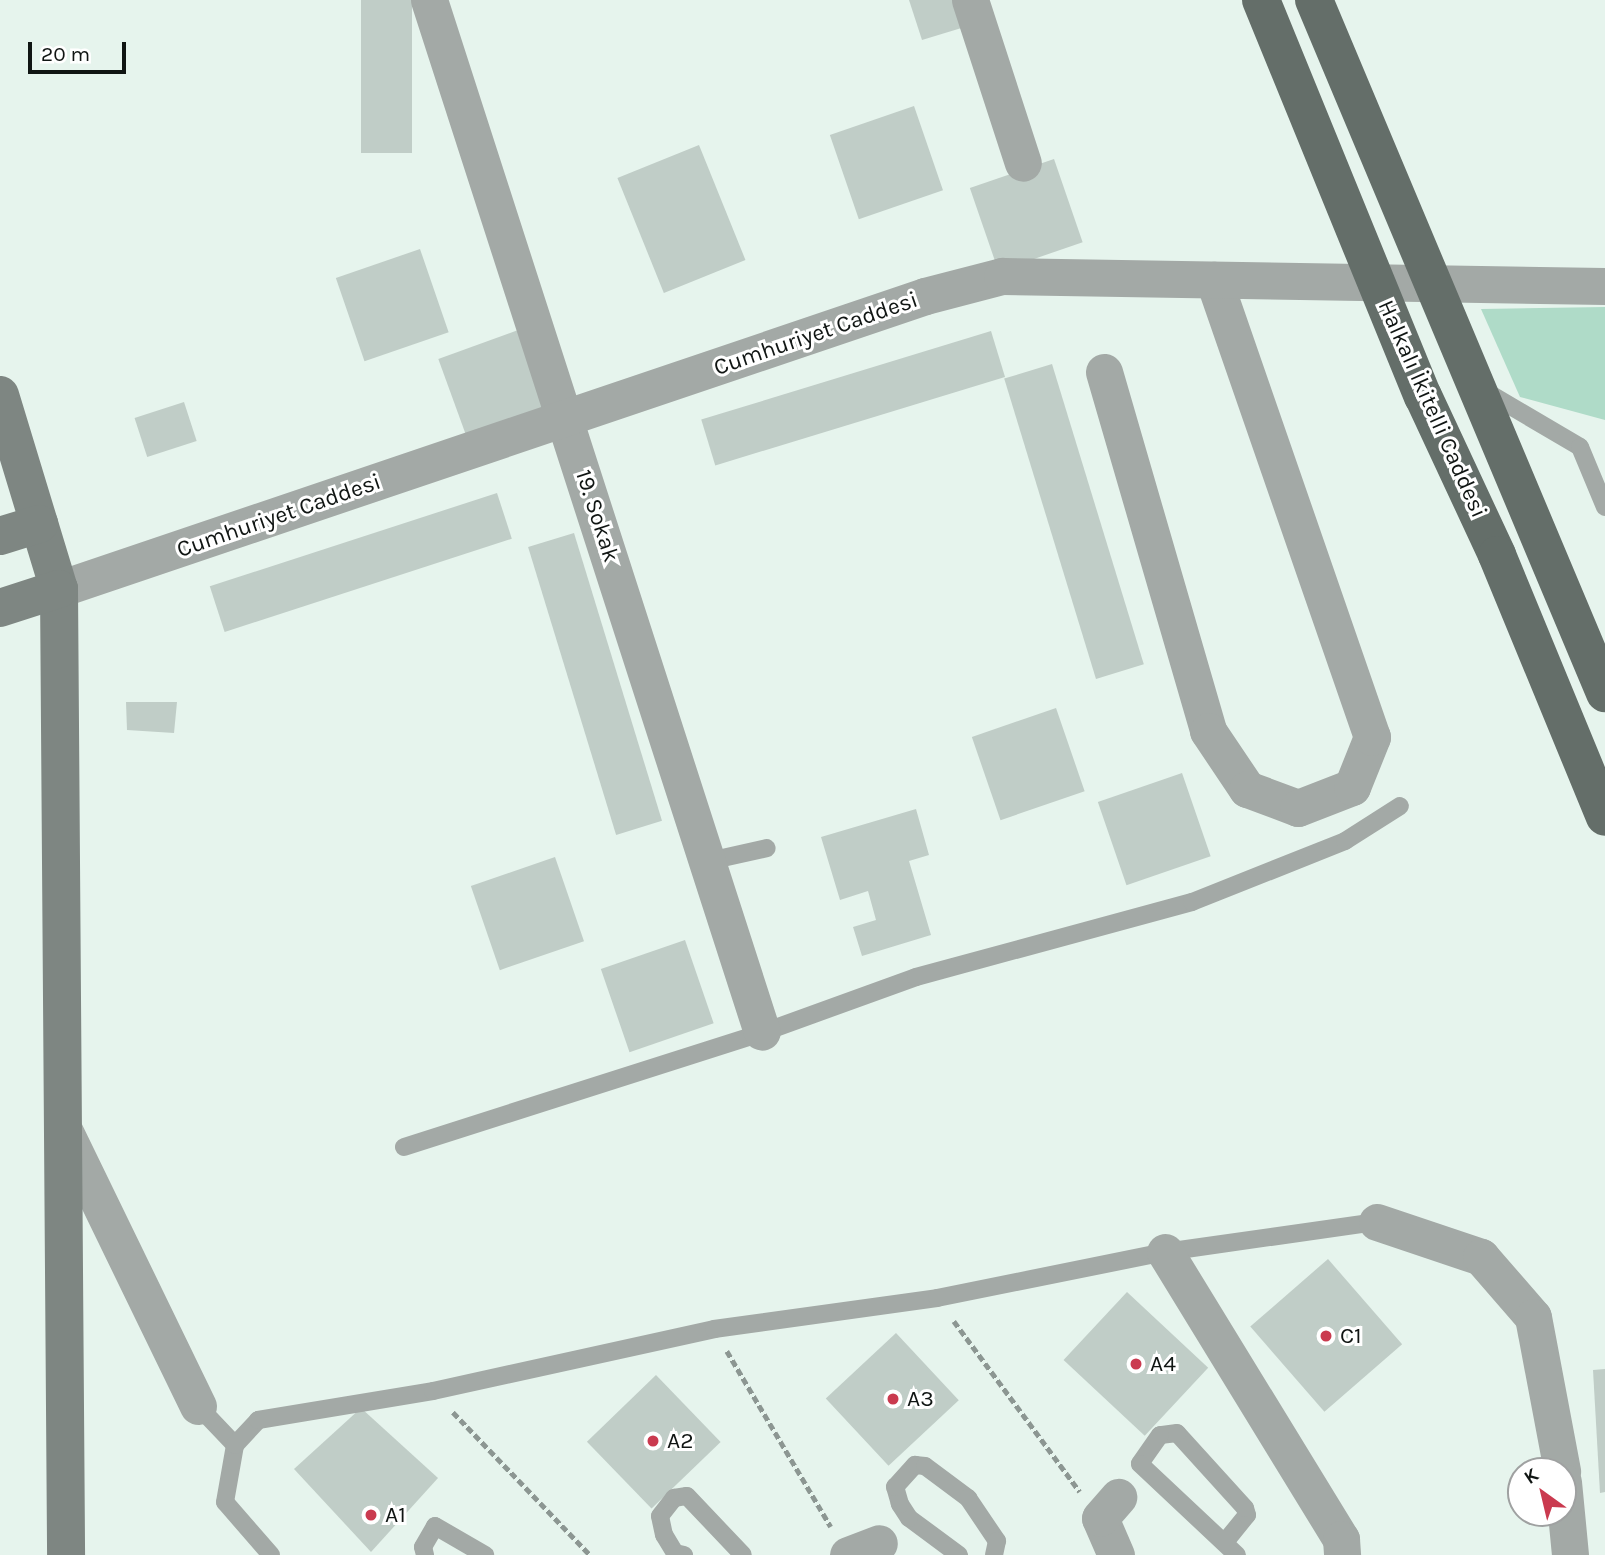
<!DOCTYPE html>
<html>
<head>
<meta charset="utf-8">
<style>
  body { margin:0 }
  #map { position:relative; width:1605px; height:1555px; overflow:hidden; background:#e6f4ed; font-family:Karla,sans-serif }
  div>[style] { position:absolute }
  .green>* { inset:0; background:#afdbc8 }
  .building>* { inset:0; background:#c0cdc7; transform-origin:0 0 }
  .path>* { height:4.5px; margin-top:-2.25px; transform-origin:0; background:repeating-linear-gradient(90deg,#8c9692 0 7px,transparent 0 10.5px) }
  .lane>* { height:18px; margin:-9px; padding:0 9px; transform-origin:9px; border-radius:9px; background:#a3a9a6 }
  .street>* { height:37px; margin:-18.5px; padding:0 18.5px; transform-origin:18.5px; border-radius:18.5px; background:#a3a9a6 }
  .secondary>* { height:38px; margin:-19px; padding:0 19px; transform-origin:19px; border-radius:19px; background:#7e8682 }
  .primary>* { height:38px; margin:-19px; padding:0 19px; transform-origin:19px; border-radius:19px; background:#646e69 }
  .dots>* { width:19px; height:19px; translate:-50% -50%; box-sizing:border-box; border:4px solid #fff; border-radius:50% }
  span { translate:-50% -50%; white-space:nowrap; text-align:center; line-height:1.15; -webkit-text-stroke:6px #fff; paint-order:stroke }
  .street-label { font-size:23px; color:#101513 }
  .poi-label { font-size:23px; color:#101513 }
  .left { translate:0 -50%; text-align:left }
  .north { position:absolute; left:1507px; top:1457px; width:70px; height:70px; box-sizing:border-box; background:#fff; border:2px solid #9fa1a1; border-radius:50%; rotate:326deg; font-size:19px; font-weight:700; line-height:28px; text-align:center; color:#101513 }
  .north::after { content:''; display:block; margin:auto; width:24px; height:32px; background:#ca3a4f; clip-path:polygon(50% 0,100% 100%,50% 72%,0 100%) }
  .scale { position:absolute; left:28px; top:42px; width:98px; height:32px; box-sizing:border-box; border:4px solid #101513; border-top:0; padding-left:9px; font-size:21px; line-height:24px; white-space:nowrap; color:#101513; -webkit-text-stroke:5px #fff; paint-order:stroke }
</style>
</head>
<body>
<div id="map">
  <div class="green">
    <div style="clip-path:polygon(1605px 307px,1605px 420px,1520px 397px,1481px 309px)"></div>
  </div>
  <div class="building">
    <div style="left:361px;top:0;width:51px;height:153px"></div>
    <div style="clip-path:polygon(909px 0,960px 0,968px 26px,922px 40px)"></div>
    <div style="left:914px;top:106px;width:89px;height:89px;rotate:71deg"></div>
    <div style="left:699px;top:145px;width:124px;height:88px;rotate:68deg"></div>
    <div style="left:1054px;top:159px;width:88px;height:89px;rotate:71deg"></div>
    <div style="left:420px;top:249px;width:88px;height:89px;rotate:71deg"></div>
    <div style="left:521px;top:329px;width:88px;height:88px;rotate:70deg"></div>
    <div style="left:991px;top:331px;width:48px;height:303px;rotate:73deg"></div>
    <div style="left:1052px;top:364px;width:314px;height:50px;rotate:73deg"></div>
    <div style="left:184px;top:402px;width:41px;height:52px;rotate:72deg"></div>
    <div style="left:497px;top:493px;width:48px;height:302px;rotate:72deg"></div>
    <div style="left:574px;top:533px;width:301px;height:48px;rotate:73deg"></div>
    <div style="clip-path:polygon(126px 702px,177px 702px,174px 733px,127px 730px)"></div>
    <div style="left:1056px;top:708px;width:88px;height:89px;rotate:71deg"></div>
    <div style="left:1182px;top:773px;width:88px;height:89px;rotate:71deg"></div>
    <div style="clip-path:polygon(916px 809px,929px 855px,909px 861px,931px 935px,862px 956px,853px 927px,876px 920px,868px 891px,840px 900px,821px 837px)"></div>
    <div style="left:555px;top:857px;width:89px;height:89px;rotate:71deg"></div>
    <div style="left:685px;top:940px;width:88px;height:89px;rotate:71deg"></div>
    <div style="left:1328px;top:1259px;width:113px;height:103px;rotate:49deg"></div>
    <div style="left:1127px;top:1292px;width:111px;height:93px;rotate:43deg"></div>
    <div style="left:896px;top:1333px;width:92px;height:96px;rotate:47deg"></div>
    <div style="clip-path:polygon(1605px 1369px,1605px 1492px,1600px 1493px,1593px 1370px)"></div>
    <div style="left:656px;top:1375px;width:93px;height:96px;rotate:46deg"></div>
    <div style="clip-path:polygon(361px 1408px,438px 1478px,371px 1552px,294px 1469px)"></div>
  </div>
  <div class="path">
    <div style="left:954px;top:1321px;width:212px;rotate:53.6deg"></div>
    <div style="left:727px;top:1351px;width:204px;rotate:59.4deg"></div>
    <div style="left:453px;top:1412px;width:198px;rotate:46.2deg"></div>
  </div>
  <div class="lane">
    <div style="left:1485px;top:391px;width:110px;rotate:30.5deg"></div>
    <div style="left:1580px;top:447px;width:65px;rotate:67.4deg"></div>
    <div style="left:709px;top:861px;width:59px;rotate:-12.6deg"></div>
    <div style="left:404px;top:1147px;width:381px;rotate:-17.7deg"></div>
    <div style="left:767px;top:1031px;width:158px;rotate:-19.9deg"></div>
    <div style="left:916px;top:977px;width:286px;rotate:-15.2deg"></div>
    <div style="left:1192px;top:902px;width:165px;rotate:-21.7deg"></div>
    <div style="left:1345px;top:841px;width:65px;rotate:-32.5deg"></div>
    <div style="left:198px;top:1406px;width:54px;rotate:46.5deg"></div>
    <div style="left:1225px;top:1542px;width:35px;rotate:-51deg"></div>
    <div style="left:1247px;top:1515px;width:7px;rotate:-106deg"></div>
    <div style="left:1245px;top:1508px;width:101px;rotate:-132.2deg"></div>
    <div style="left:1177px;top:1433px;width:17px;rotate:173deg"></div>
    <div style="left:1160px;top:1435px;width:35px;rotate:125deg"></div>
    <div style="left:1140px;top:1464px;width:133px;rotate:43.2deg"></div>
    <div style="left:271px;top:1555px;width:70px;rotate:-131deg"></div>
    <div style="left:225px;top:1502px;width:58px;rotate:-80deg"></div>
    <div style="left:235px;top:1445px;width:34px;rotate:-47deg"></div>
    <div style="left:258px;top:1420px;width:177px;rotate:-9.4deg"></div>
    <div style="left:433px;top:1391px;width:288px;rotate:-12.4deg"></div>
    <div style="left:714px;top:1329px;width:225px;rotate:-7.9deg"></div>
    <div style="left:937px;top:1298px;width:233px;rotate:-11.4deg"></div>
    <div style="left:1165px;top:1252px;width:214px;rotate:-8.1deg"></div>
    <div style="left:425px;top:1555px;width:8px;rotate:-104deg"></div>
    <div style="left:423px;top:1547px;width:24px;rotate:-60deg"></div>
    <div style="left:435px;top:1526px;width:58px;rotate:30.1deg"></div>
    <div style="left:684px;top:1555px;width:9px;rotate:-167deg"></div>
    <div style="left:675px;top:1553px;width:21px;rotate:-121deg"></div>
    <div style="left:664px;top:1535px;width:19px;rotate:-102deg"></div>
    <div style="left:660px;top:1516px;width:23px;rotate:-52deg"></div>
    <div style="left:674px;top:1498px;width:13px;rotate:-9deg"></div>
    <div style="left:687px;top:1496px;width:81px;rotate:46.5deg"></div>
    <div style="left:959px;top:1555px;width:62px;rotate:-143.5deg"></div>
    <div style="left:909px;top:1518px;width:17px;rotate:-123deg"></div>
    <div style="left:900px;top:1504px;width:18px;rotate:-106deg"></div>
    <div style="left:895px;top:1487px;width:30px;rotate:-48deg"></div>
    <div style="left:915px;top:1465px;width:10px;rotate:6deg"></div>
    <div style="left:925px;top:1466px;width:54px;rotate:36.7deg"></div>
    <div style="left:968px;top:1498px;width:52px;rotate:56deg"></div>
    <div style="left:997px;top:1541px;width:14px;rotate:102deg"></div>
  </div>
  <div class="street">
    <div style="left:429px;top:0;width:1084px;rotate:72.12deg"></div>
    <div style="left:970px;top:0;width:171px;rotate:72deg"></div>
    <div style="left:1104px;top:372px;width:374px;rotate:73.8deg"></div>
    <div style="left:1208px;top:731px;width:70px;rotate:56.1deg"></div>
    <div style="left:1247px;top:789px;width:54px;rotate:20.4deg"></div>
    <div style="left:1298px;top:808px;width:58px;rotate:-21.3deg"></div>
    <div style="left:1352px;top:787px;width:54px;rotate:-68.2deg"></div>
    <div style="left:1372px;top:737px;width:484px;rotate:-109.1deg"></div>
    <div style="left:59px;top:589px;width:914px;rotate:-18.69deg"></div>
    <div style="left:925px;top:296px;width:80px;rotate:-14.6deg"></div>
    <div style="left:1002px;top:276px;width:603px;rotate:0.95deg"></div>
    <div style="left:63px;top:1128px;width:309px;rotate:64.1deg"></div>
    <div style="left:1377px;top:1222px;width:110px;rotate:18.6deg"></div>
    <div style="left:1481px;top:1257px;width:79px;rotate:49.1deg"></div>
    <div style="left:1533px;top:1317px;width:157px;rotate:79.3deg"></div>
    <div style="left:1165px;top:1252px;width:337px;rotate:58.5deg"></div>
    <div style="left:1341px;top:1539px;width:16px;rotate:86deg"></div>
    <div style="left:1563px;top:1482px;width:73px;rotate:84.5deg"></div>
    <div style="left:848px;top:1555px;width:33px;rotate:-21deg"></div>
    <div style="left:1116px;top:1555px;width:40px;rotate:-113.4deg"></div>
    <div style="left:1100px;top:1518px;width:28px;rotate:-49deg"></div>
  </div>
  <div class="secondary">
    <div style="left:0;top:395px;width:203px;rotate:73.1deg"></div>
    <div style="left:59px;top:589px;width:966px;rotate:89.58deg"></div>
    <div style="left:0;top:536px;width:41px;rotate:-17.1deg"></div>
    <div style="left:0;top:608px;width:62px;rotate:-17.9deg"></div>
  </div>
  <div class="primary">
    <div style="left:1261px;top:0;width:428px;rotate:67.8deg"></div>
    <div style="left:1423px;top:396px;width:175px;rotate:65deg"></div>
    <div style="left:1497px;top:555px;width:283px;rotate:67.6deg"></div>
    <div style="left:1314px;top:0;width:752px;rotate:67.22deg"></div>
  </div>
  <div class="dots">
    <div style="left:1326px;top:1336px;background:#ca3a4f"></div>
    <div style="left:1136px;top:1364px;background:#ca3a4f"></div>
    <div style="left:893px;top:1399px;background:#ca3a4f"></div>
    <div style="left:653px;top:1441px;background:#ca3a4f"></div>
    <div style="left:371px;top:1515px;background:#ca3a4f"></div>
  </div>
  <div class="street-label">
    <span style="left:816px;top:334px;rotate:-19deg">Cumhuriyet Caddesi</span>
    <span style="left:1432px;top:409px;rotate:66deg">Halkalı İkitelli Caddesi</span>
    <span style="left:279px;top:516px;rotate:-19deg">Cumhuriyet Caddesi</span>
    <span style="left:597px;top:516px;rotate:72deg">19. Sokak</span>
  </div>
  <div class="poi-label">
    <span class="left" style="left:1340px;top:1336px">C1</span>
    <span class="left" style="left:1150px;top:1364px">A4</span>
    <span class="left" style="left:907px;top:1399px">A3</span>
    <span class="left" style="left:667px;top:1441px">A2</span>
    <span class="left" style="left:385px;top:1515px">A1</span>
  </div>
  <div class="north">K</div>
  <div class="scale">20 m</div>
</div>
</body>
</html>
